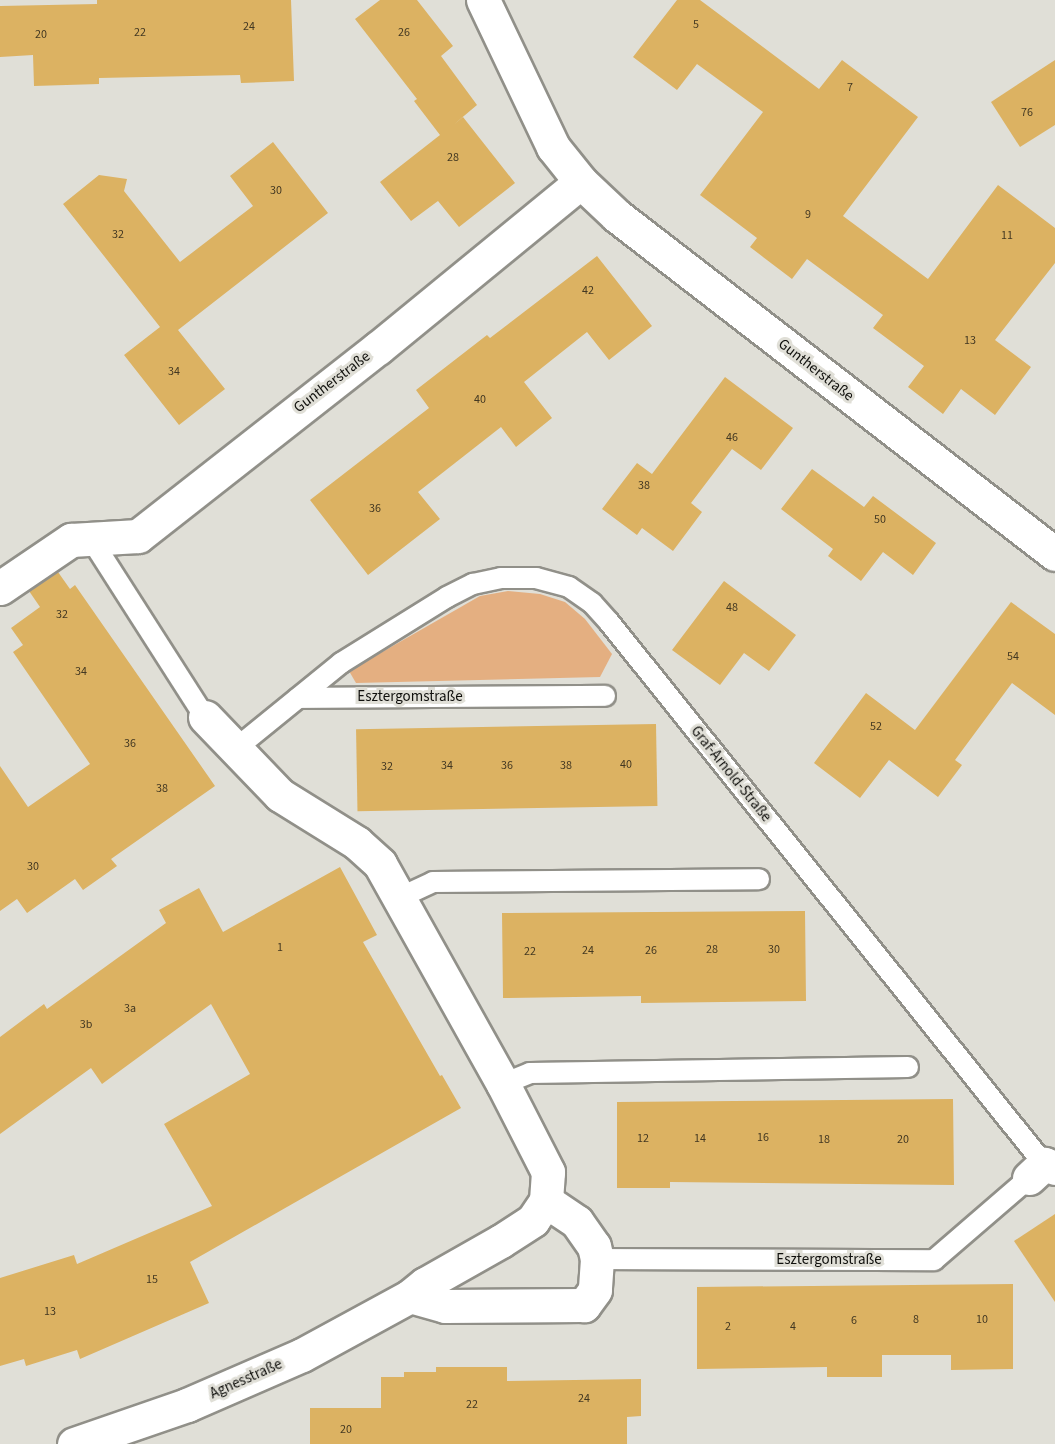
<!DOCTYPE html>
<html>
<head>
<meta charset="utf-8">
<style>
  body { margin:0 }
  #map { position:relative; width:1055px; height:1444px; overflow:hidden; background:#e0dfd7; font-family:"Source Sans 3",sans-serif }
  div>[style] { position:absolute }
  .green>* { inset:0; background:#e4af81 }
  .building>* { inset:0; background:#dcb262; transform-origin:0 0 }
  .roads { filter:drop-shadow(2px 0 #919089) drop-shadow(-2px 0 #919089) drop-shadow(0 2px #919089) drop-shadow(0 -2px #919089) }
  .service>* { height:20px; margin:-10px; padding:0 10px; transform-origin:10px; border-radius:10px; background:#fff }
  .minor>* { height:33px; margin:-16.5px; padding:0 16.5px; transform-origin:16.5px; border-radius:16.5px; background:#fff }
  span { translate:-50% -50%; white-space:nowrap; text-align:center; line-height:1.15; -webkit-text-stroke:6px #e0dfd7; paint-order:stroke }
  .number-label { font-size:12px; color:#433822 }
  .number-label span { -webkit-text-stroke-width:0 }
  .street-label { font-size:15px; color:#10100d }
</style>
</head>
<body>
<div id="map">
  <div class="green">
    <div style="clip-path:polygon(508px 591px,540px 594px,565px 602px,585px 619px,612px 654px,600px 677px,356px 683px,349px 671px,480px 596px)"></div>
  </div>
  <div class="building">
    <div style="clip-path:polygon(97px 0,291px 0,294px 81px,241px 83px,240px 75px,99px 78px,99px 84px,34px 86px,33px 55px,0 57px,0 6px,97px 4px)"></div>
    <div style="clip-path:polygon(380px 0,417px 0,453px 46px,441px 56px,477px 105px,452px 126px,463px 117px,515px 183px,459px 227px,438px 201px,411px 221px,380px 182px,440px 135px,414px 101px,417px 99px,355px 19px)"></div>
    <div style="clip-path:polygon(677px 0,700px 0,819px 89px,842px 60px,918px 117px,843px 216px,928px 279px,998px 185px,1055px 228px,1055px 263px,995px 340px,1031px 367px,995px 415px,961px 389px,943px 414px,908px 387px,924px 366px,873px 328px,883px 315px,807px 259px,792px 279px,750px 247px,757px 238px,700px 195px,763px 112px,697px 64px,677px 90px,633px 57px)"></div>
    <div style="clip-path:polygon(1055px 60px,1055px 125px,1020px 147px,991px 102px)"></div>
    <div style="clip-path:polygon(273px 142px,328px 213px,178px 330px,225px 389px,179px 425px,124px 355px,160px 327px,63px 204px,99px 175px,127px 179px,124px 191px,180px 262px,253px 206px,230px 176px)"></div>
    <div style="clip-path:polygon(597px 256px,652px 326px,609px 360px,587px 332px,524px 382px,552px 418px,516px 447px,501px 427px,418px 492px,440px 519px,368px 575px,310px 500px,429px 408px,416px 390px,487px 335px,490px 338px)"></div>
    <div style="clip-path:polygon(725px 377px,793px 428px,761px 470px,732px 449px,691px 503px,702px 512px,673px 551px,642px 528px,637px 535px,602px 509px,637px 463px,652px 474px)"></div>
    <div style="clip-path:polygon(812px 469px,864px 507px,873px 496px,936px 543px,913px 575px,883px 552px,861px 581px,828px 556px,833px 549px,781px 509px)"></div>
    <div style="clip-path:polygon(58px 572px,70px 589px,75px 585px,215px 786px,111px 859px,117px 866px,83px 890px,75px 879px,27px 913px,17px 899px,0 911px,0 766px,28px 807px,90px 764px,13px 652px,23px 645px,11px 628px,40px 607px,29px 591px)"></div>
    <div style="clip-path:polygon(724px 581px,796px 635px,769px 671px,744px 653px,720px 685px,672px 650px)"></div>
    <div style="clip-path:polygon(1011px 602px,1055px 634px,1055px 715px,1012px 683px,955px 760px,962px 765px,938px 797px,889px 760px,860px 798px,814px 763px,866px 693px,915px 730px)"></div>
    <div style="left:656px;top:724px;width:82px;height:300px;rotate:89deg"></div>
    <div style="clip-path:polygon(340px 867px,377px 935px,363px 942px,440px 1076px,442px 1075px,461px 1108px,190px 1262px,209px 1303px,80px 1359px,77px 1350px,26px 1366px,24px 1359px,0 1366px,0 1278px,74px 1255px,77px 1264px,212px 1206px,164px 1124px,250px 1074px,211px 1004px,102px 1084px,91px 1068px,0 1134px,0 1037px,44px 1004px,47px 1009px,166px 923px,159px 910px,199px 888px,223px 932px)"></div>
    <div style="clip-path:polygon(805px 911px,806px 1001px,641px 1003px,641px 996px,503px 998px,502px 913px)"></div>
    <div style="clip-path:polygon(953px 1099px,954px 1185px,670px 1182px,670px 1188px,617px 1188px,617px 1102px)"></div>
    <div style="clip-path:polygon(1055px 1214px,1055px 1302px,1014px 1241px)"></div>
    <div style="clip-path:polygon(1013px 1284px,1013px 1369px,951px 1370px,951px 1355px,882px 1355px,882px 1377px,827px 1377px,827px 1367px,697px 1369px,697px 1287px)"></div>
    <div style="clip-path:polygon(436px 1367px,507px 1367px,507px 1381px,641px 1379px,641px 1416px,627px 1417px,627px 1444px,310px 1444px,310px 1408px,381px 1408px,381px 1377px,404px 1377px,404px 1372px,436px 1372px)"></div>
  </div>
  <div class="roads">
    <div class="service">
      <div style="left:91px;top:539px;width:211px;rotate:57.4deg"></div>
      <div style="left:298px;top:698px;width:307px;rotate:-0.4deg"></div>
      <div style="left:234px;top:750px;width:138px;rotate:-39.1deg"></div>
      <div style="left:341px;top:663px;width:125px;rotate:-31.9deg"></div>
      <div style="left:447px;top:597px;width:29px;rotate:-27deg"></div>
      <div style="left:473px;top:584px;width:29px;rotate:-12deg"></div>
      <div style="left:501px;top:578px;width:35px"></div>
      <div style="left:536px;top:578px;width:34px;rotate:15deg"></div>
      <div style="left:569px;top:587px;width:28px;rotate:35deg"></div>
      <div style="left:592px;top:603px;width:25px;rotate:48deg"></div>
      <div style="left:609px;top:622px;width:695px;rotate:51.25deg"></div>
      <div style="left:401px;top:897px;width:35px;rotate:-25deg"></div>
      <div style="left:433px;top:882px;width:326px;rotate:-0.5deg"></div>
      <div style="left:503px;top:1084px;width:29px;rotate:-22deg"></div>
      <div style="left:530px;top:1073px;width:378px;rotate:-0.9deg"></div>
      <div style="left:597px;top:1259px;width:337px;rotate:0.2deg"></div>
      <div style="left:934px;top:1260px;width:125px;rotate:-40.8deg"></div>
    </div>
    <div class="minor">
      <div style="left:483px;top:0;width:163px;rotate:64.5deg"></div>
      <div style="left:553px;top:147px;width:45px;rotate:51.3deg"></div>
      <div style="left:581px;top:182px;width:50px;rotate:43.4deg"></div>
      <div style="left:617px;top:216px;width:553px;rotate:37.66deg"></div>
      <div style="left:0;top:588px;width:86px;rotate:-34.1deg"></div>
      <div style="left:71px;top:540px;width:67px;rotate:-3.4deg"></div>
      <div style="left:138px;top:536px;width:305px;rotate:-38.1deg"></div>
      <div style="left:378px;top:348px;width:262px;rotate:-39.3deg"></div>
      <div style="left:205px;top:717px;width:108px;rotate:46.1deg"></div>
      <div style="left:280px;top:795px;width:91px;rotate:31.9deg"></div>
      <div style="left:357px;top:843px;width:31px;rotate:42deg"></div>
      <div style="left:380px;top:864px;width:252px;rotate:60.8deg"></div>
      <div style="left:503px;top:1084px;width:99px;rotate:62.9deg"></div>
      <div style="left:548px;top:1172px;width:29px;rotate:94deg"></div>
      <div style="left:546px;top:1201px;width:37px;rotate:34deg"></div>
      <div style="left:577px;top:1222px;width:29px;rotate:55deg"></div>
      <div style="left:594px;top:1246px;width:13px;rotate:77deg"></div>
      <div style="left:597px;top:1259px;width:31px;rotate:94deg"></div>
      <div style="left:595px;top:1290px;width:19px;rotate:126deg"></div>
      <div style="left:584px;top:1305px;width:139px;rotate:179.6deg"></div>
      <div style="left:445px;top:1306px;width:36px;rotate:-164deg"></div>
      <div style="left:1029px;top:1178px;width:21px;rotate:-43deg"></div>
      <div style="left:1044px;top:1164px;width:12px;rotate:20deg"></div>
      <div style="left:74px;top:1444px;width:120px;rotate:-19deg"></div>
      <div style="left:187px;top:1405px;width:125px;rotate:-23.5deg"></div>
      <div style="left:302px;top:1355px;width:123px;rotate:-28.6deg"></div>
      <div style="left:410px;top:1296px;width:19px;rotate:-39deg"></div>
      <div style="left:425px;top:1284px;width:87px;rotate:-29.5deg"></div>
      <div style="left:501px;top:1241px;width:38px;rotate:-33deg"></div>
      <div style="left:533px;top:1220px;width:23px;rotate:-56deg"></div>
    </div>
  </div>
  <div class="number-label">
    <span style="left:696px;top:25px">5</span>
    <span style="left:249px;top:27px">24</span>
    <span style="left:140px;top:33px">22</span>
    <span style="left:404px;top:33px">26</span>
    <span style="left:41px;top:35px">20</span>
    <span style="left:850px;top:88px">7</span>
    <span style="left:1027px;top:113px">76</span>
    <span style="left:453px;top:158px">28</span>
    <span style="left:276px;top:191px">30</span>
    <span style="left:808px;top:215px">9</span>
    <span style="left:118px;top:235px">32</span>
    <span style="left:1007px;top:236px">11</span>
    <span style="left:588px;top:291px">42</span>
    <span style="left:970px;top:341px">13</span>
    <span style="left:174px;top:372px">34</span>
    <span style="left:480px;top:400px">40</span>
    <span style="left:732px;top:438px">46</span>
    <span style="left:644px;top:486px">38</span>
    <span style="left:375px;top:509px">36</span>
    <span style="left:880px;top:520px">50</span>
    <span style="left:732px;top:608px">48</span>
    <span style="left:62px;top:615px">32</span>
    <span style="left:1013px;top:657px">54</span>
    <span style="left:81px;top:672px">34</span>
    <span style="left:876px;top:727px">52</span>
    <span style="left:130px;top:744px">36</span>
    <span style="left:626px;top:765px">40</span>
    <span style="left:447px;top:766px">34</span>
    <span style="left:507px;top:766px">36</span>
    <span style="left:566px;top:766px">38</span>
    <span style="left:387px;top:767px">32</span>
    <span style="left:162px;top:789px">38</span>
    <span style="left:33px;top:867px">30</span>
    <span style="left:280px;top:948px">1</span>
    <span style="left:712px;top:950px">28</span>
    <span style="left:774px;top:950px">30</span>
    <span style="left:588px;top:951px">24</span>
    <span style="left:651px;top:951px">26</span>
    <span style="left:530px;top:952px">22</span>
    <span style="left:130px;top:1009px">3a</span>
    <span style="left:86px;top:1025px">3b</span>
    <span style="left:763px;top:1138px">16</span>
    <span style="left:643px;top:1139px">12</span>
    <span style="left:700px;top:1139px">14</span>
    <span style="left:824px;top:1140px">18</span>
    <span style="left:903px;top:1140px">20</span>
    <span style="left:152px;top:1280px">15</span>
    <span style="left:50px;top:1312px">13</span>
    <span style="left:916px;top:1320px">8</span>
    <span style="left:982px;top:1320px">10</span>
    <span style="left:854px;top:1321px">6</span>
    <span style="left:728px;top:1327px">2</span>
    <span style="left:793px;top:1327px">4</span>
    <span style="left:584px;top:1399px">24</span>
    <span style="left:472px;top:1405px">22</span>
    <span style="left:346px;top:1430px">20</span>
  </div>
  <div class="street-label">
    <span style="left:816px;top:370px;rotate:38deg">Guntherstraße</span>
    <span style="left:332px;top:382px;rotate:-37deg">Guntherstraße</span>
    <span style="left:410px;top:697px">Esztergomstraße</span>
    <span style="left:731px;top:774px;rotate:51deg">Graf-Arnold-Straße</span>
    <span style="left:829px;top:1260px">Esztergomstraße</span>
    <span style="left:246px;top:1379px;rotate:-24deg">Agnesstraße</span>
  </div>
</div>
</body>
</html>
